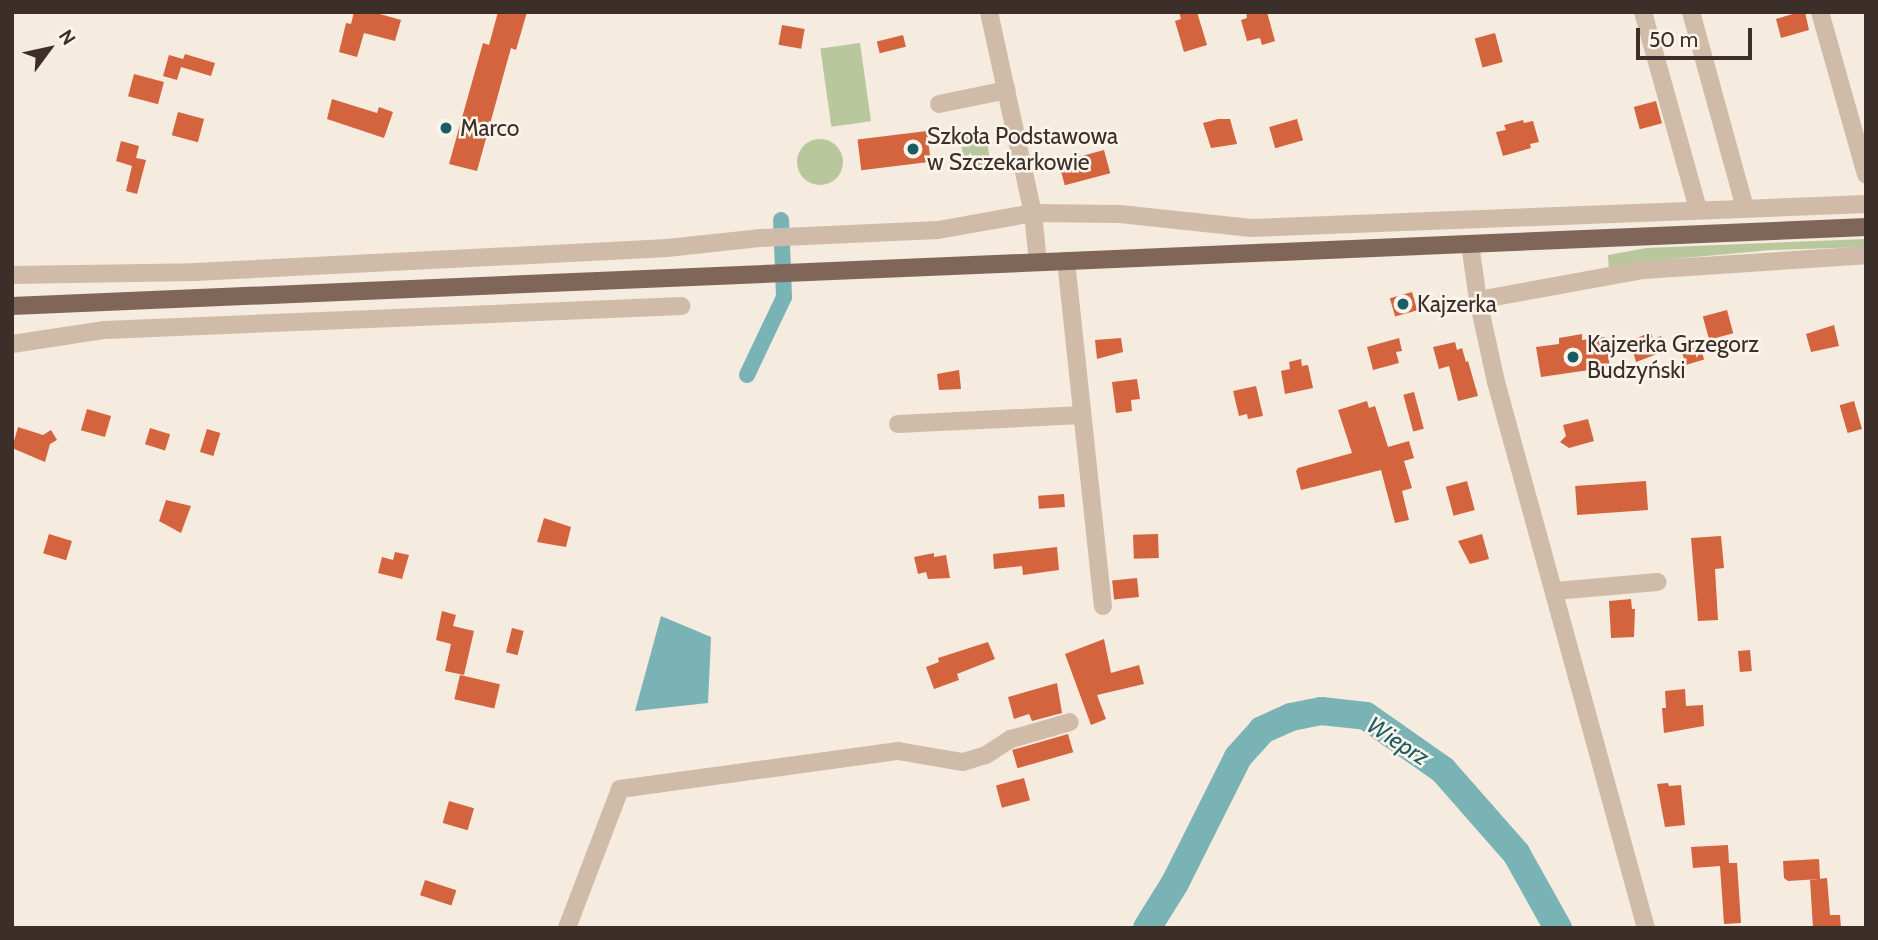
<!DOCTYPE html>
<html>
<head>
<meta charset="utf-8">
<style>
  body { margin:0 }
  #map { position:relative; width:1878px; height:940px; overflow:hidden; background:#f5ebde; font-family:Cabin,sans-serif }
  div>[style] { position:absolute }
  .green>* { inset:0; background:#b8c79c; transform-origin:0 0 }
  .round { border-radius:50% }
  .water>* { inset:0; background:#7ab3b6 }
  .canal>* { height:16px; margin:-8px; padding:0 8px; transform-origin:8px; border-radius:8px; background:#7ab3b6 }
  .river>* { height:28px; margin:-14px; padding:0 14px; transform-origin:14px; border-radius:14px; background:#7ab3b6 }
  .building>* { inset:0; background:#d3643e; transform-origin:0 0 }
  .minor>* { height:18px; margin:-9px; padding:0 9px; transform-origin:9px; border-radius:9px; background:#d0bba8 }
  .major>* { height:18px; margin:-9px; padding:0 9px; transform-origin:9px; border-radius:9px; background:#7f6658 }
  .dots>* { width:19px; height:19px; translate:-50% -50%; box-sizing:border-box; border:4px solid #fcf5ec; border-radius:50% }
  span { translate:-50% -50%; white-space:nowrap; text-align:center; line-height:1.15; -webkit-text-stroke:5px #fcf5ec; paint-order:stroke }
  .poi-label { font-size:23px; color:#3c2f29 }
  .left { translate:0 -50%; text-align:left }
  .water-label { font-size:24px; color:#195d63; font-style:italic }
  .frame { position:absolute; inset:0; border:14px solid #3c2f29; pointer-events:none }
  .north { position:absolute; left:14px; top:14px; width:70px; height:70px; -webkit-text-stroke:5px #fcf5ec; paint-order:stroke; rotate:57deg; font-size:19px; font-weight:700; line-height:28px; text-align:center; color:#3c2f29 }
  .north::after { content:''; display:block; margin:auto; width:24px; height:32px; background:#3c2f29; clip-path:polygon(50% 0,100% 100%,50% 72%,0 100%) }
  .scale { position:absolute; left:1636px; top:28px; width:116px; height:32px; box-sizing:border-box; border:4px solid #3c2f29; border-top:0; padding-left:9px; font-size:21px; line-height:24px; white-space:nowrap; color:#3c2f29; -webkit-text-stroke:5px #fcf5ec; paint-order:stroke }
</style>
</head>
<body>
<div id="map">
  <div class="green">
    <div style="left:860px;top:43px;width:79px;height:40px;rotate:82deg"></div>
    <div style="left:986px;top:133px;width:35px;height:26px;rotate:82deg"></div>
    <div class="round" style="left:797px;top:139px;width:46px;height:46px"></div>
    <div style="clip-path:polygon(1866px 239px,1866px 247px,1771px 250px,1652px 261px,1609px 271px,1608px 255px,1646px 248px)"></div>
  </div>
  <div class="water">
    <div style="clip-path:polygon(661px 616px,711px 637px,708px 703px,635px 711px)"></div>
  </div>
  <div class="canal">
    <div style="left:747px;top:375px;width:86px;rotate:-64.6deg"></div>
    <div style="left:784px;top:297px;width:77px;rotate:-92.2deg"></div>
  </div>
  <div class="river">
    <div style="left:1147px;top:928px;width:53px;rotate:-58.1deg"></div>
    <div style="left:1175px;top:883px;width:141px;rotate:-63.4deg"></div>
    <div style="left:1238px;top:757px;width:36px;rotate:-48deg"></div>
    <div style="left:1262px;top:730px;width:32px;rotate:-24deg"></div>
    <div style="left:1291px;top:717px;width:31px;rotate:-11deg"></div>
    <div style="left:1321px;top:711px;width:45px;rotate:6.3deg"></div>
    <div style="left:1366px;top:716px;width:94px;rotate:35deg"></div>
    <div style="left:1443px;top:770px;width:111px;rotate:48.7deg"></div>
    <div style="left:1516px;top:853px;width:86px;rotate:60.8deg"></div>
  </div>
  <div class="building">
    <div style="clip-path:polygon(354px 12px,373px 12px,401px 20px,395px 41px,364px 33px,357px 57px,339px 52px,346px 23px,351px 24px)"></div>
    <div style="clip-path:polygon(498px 12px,527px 12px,516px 50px,511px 48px,477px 171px,449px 164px,483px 43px,489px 45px)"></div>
    <div style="clip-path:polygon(1179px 12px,1197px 12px,1207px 45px,1184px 52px,1175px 21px,1181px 19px)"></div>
    <div style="clip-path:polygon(1246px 12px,1267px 12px,1275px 41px,1262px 45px,1260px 38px,1247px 41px,1241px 20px,1247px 18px)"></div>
    <div style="clip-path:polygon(1799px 12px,1805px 12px,1809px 30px,1781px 38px,1776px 19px)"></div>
    <div style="left:782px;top:25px;width:23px;height:20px;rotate:10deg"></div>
    <div style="left:1495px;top:33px;width:30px;height:21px;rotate:75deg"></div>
    <div style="left:903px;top:35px;width:12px;height:27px;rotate:76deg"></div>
    <div style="clip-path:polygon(185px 54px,215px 63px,211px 76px,181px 67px,177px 80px,163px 76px,169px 55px,183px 59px,182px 62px)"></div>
    <div style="left:134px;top:74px;width:31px;height:23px;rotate:15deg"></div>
    <div style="clip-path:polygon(332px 99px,377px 113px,379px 107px,393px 112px,384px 138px,327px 119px)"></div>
    <div style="left:1656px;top:101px;width:23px;height:23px;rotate:75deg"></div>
    <div style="left:178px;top:112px;width:27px;height:24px;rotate:15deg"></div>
    <div style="clip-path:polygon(1218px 119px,1230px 119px,1237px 144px,1211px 148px,1203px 123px)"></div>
    <div style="left:1297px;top:119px;width:22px;height:29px;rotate:74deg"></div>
    <div style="clip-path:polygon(1523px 120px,1524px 123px,1533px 121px,1539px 142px,1530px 144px,1531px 148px,1503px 156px,1496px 132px,1506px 130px,1504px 125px)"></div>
    <div style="left:927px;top:131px;width:31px;height:70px;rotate:83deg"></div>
    <div style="clip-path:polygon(121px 141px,139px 146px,136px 158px,146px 160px,137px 194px,126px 191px,132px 166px,116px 161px)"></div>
    <div style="left:1104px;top:150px;width:24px;height:47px;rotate:75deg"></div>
    <div style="left:1412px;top:292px;width:19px;height:23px;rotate:74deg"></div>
    <div style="left:1727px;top:310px;width:24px;height:25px;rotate:75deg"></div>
    <div style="clip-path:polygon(1834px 325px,1839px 346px,1811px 352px,1806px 334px)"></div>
    <div style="clip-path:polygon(1651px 332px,1653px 339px,1661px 336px,1665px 351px,1636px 362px,1630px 341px)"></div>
    <div style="clip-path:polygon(1582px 334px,1582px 340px,1605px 337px,1610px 367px,1541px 377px,1536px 347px,1559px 344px,1559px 338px)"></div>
    <div style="clip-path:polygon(1121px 338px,1123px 352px,1097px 359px,1095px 340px)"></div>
    <div style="clip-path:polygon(1399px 338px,1402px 351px,1396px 352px,1399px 363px,1373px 370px,1367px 347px)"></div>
    <div style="clip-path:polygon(1455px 342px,1457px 350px,1462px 348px,1466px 362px,1468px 361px,1478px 396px,1458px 401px,1449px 366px,1439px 369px,1433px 347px)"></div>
    <div style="left:1700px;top:346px;width:14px;height:19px;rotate:73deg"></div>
    <div style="clip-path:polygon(1301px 359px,1302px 366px,1308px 365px,1313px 388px,1285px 394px,1281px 371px,1290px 369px,1289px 362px)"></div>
    <div style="clip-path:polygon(959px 370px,961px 389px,939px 390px,937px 374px)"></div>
    <div style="clip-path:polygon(1137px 379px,1140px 399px,1131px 400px,1132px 411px,1116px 413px,1112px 382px)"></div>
    <div style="clip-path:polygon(1256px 386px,1263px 416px,1248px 419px,1247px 414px,1239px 416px,1233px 391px)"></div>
    <div style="left:1414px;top:392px;width:38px;height:11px;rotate:75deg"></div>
    <div style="clip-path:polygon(1367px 401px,1369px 408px,1375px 406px,1388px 447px,1409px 441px,1414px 458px,1404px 461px,1412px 488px,1402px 491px,1409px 520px,1395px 523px,1381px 470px,1301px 490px,1296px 471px,1298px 468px,1352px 453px,1338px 410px)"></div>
    <div style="left:1854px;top:401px;width:29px;height:15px;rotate:74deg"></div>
    <div style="left:87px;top:409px;width:25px;height:22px;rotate:16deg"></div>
    <div style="clip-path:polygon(1588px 419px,1594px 441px,1569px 448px,1560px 442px,1566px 436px,1563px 425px)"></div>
    <div style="clip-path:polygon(18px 427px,43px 435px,51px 430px,57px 440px,50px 444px,45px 462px,12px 448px)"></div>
    <div style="left:150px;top:428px;width:21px;height:17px;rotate:17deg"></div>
    <div style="left:207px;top:429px;width:14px;height:24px;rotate:17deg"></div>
    <div style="left:1467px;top:481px;width:30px;height:22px;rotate:75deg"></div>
    <div style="left:1646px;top:481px;width:29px;height:71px;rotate:86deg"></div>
    <div style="left:1064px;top:494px;width:13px;height:26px;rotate:86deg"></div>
    <div style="clip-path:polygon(166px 500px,191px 506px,181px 533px,159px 521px)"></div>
    <div style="clip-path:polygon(544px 518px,571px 527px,566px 547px,537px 542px)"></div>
    <div style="left:49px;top:534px;width:24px;height:20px;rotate:17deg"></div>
    <div style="left:1158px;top:534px;width:24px;height:25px;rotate:88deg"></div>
    <div style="clip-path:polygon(1482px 534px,1489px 559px,1470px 564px,1458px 541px)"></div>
    <div style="clip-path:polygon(1721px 536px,1724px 568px,1715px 569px,1718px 620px,1698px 621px,1691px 538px)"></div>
    <div style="clip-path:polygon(1057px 547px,1059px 570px,1023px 575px,1022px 566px,994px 569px,993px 554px)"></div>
    <div style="clip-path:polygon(395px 552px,409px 555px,402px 579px,378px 573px,382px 557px,393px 560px)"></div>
    <div style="clip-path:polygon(934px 553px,934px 557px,946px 555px,950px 578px,928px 579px,926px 572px,918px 574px,914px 557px)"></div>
    <div style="left:1137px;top:578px;width:19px;height:25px;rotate:84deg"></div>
    <div style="clip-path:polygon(1631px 599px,1632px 609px,1635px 609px,1634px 637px,1611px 638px,1609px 601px)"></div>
    <div style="clip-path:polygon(442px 611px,456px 615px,453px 626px,474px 631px,464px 675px,445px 671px,451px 644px,436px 640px)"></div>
    <div style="left:512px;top:628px;width:12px;height:25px;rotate:14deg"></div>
    <div style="clip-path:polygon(1104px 639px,1111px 673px,1139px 665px,1144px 684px,1097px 695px,1106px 719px,1091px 725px,1065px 654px)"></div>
    <div style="clip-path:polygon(988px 642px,995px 659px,957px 674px,959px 680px,934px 689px,926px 667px,939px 662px,938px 658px)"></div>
    <div style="left:1750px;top:650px;width:21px;height:12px;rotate:85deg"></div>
    <div style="left:460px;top:675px;width:41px;height:25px;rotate:13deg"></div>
    <div style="clip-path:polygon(1057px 683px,1062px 713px,1032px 721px,1029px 714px,1014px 719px,1008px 697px)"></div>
    <div style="clip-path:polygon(1685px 689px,1686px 706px,1703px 705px,1704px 726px,1664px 733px,1662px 708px,1666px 708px,1665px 691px)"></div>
    <div style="left:1068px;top:734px;width:19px;height:58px;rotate:74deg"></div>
    <div style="left:1024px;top:778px;width:23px;height:29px;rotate:75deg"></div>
    <div style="clip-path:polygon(1668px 783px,1669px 786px,1681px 785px,1685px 825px,1665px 827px,1657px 784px)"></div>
    <div style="left:449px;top:801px;width:26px;height:23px;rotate:16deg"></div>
    <div style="clip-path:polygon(1728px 845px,1729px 863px,1737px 863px,1741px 923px,1724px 924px,1720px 866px,1693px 868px,1691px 847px)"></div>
    <div style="clip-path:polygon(1819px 859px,1820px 879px,1788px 881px,1784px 878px,1783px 861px)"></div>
    <div style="clip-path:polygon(1827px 878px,1830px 915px,1840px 915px,1841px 928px,1813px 928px,1810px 880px)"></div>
    <div style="left:425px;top:880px;width:33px;height:16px;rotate:18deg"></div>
  </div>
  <div class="minor">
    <div style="left:989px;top:12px;width:206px;rotate:77.7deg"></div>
    <div style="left:1033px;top:213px;width:49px;rotate:84.2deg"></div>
    <div style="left:1643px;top:12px;width:205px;rotate:74.4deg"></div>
    <div style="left:1691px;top:12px;width:203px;rotate:74.6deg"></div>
    <div style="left:1820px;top:12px;width:169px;rotate:74.2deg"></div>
    <div style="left:939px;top:104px;width:69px;rotate:-11.6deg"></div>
    <div style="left:1470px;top:244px;width:57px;rotate:81.9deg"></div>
    <div style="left:1478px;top:300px;width:84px;rotate:77.6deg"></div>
    <div style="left:1496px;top:382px;width:566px;rotate:74.64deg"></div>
    <div style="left:1066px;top:261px;width:347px;rotate:83.9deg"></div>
    <div style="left:12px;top:275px;width:183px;rotate:-0.9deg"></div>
    <div style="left:195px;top:272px;width:473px;rotate:-2.9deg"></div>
    <div style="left:667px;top:248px;width:95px;rotate:-6.1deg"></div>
    <div style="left:761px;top:238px;width:177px;rotate:-2.6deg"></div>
    <div style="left:938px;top:230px;width:97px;rotate:-10.1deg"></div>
    <div style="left:1033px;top:213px;width:87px;rotate:0.7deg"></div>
    <div style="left:1120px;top:214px;width:132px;rotate:6.1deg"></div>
    <div style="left:1251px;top:228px;width:615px;rotate:-2.23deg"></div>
    <div style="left:1478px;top:300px;width:168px;rotate:-10.3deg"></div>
    <div style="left:1643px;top:270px;width:224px;rotate:-3.8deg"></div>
    <div style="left:12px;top:344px;width:94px;rotate:-8.6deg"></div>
    <div style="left:105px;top:330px;width:577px;rotate:-2.38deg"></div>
    <div style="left:898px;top:424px;width:184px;rotate:-2.8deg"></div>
    <div style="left:1555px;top:591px;width:103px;rotate:-5deg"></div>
    <div style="left:567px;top:928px;width:149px;rotate:-69.1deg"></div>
    <div style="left:620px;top:789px;width:281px;rotate:-7.8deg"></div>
    <div style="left:898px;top:751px;width:66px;rotate:9.6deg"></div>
    <div style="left:963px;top:762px;width:24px;rotate:-17deg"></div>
    <div style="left:986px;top:755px;width:30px;rotate:-33deg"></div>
    <div style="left:1011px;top:739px;width:61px;rotate:-16.1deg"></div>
  </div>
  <div class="major">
    <div style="left:12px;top:306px;width:1856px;rotate:-2.44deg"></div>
  </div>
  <div class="dots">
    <div style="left:446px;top:128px;background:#195d63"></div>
    <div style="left:913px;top:149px;background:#195d63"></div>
    <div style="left:1403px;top:304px;background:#195d63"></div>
    <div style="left:1573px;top:357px;background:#195d63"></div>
  </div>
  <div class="poi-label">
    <span class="left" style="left:460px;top:128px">Marco</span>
    <span class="left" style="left:927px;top:149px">Szkoła Podstawowa<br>w Szczekarkowie</span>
    <span class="left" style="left:1417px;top:304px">Kajzerka</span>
    <span class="left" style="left:1587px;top:357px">Kajzerka Grzegorz<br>Budzyński</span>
  </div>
  <div class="water-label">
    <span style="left:1398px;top:741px;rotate:33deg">Wieprz</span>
  </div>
  <div class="frame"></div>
  <div class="north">N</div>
  <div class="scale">50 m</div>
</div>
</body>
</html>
